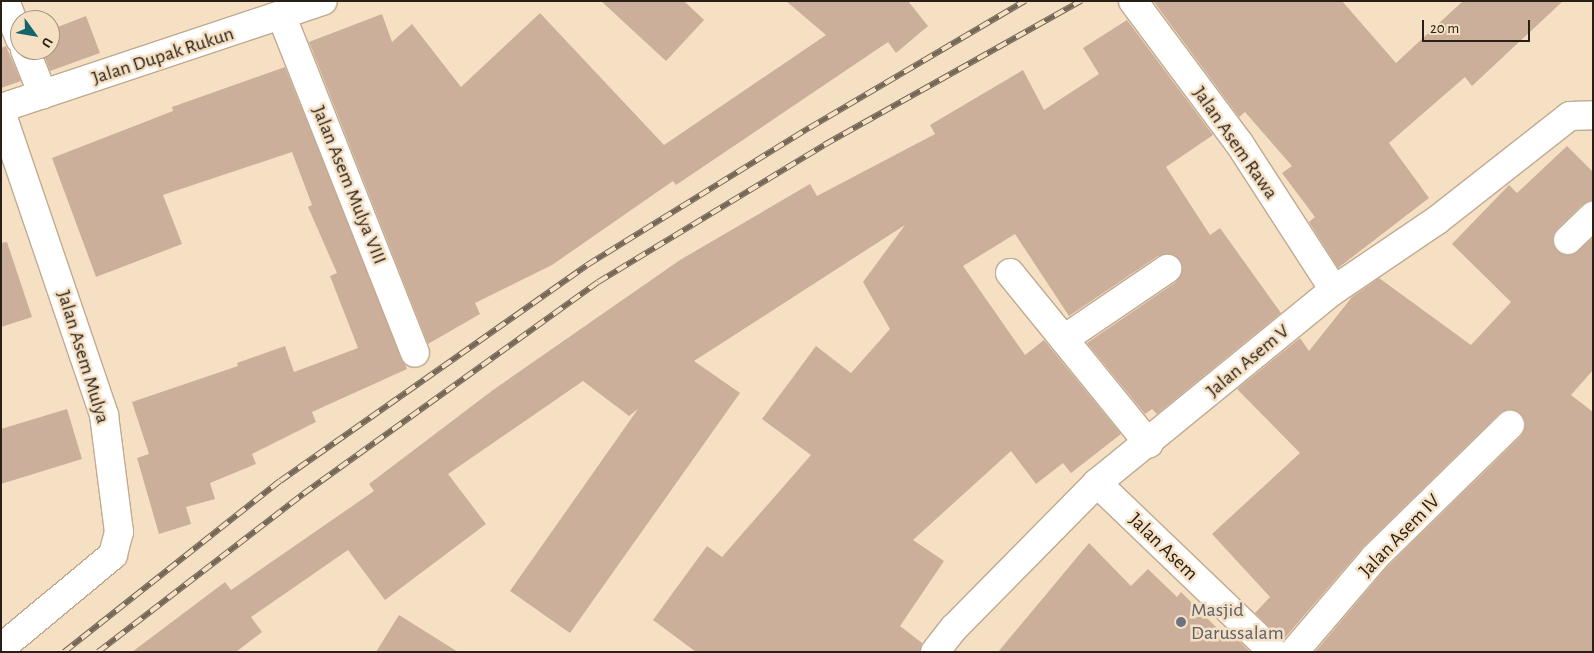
<!DOCTYPE html>
<html>
<head>
<meta charset="utf-8">
<style>
  body { margin:0 }
  #map { position:relative; width:1594px; height:653px; overflow:hidden; background:#f6e0c4; font-family:"Alegreya Sans",sans-serif }
  div>[style] { position:absolute }
  .building>* { inset:0; background:#cbaf9a }
  .roads { filter:drop-shadow(1px 0 #c0aa90) drop-shadow(-1px 0 #c0aa90) drop-shadow(0 1px #c0aa90) drop-shadow(0 -1px #c0aa90) }
  .minor>* { height:28px; margin:-14px; padding:0 14px; transform-origin:14px; border-radius:14px; background:#fff }
  .tertiary>* { height:28px; margin:-14px; padding:0 14px; transform-origin:14px; border-radius:14px; background:#fff }
  .rail>* { height:5.5px; margin-top:-2.75px; transform-origin:0; background:repeating-linear-gradient(90deg,#f6e0c4 0 11px,#756757 0 22px); box-sizing:border-box; border-block:1px solid #756757 }
  .dots>* { width:14px; height:14px; translate:-50% -50%; box-sizing:border-box; border:2px solid #f6e0c4; border-radius:50% }
  span { translate:-50% -50%; white-space:nowrap; text-align:center; line-height:1.15; -webkit-text-stroke:5px #f6e0c4; paint-order:stroke }
  .street-label { font-size:20px; color:#282016 }
  .worship-label { font-size:20px; color:#5b616d }
  .left { translate:0 -50%; text-align:left }
  .frame { position:absolute; inset:0; border:2px solid #282016; pointer-events:none }
  .north { position:absolute; left:10px; top:10px; width:50px; height:50px; box-sizing:border-box; background:#f6e0c4; border:1px solid #a4937e; border-radius:50%; rotate:122deg; font-size:14px; font-weight:700; line-height:20px; text-align:center; color:#282016 }
  .north::after { content:''; display:block; margin:auto; width:18px; height:22px; background:#15646a; clip-path:polygon(50% 0,100% 100%,50% 72%,0 100%) }
  .scale { position:absolute; left:1422px; top:20px; width:108px; height:22px; box-sizing:border-box; border:2px solid #282016; border-top:0; padding-left:6px; font-size:15px; line-height:18px; white-space:nowrap; color:#282016; -webkit-text-stroke:4px #f6e0c4; paint-order:stroke }
</style>
</head>
<body>
<div id="map">
  <div class="building">
    <div style="clip-path:polygon(601px 1px,684px 1px,704px 20px,666px 61px)"></div>
    <div style="clip-path:polygon(786px 1px,908px 1px,928px 26px,896px 53px,888px 42px,676px 185px,673px 181px,552px 265px,475px 303px,480px 314px,428px 344px,309px 42px,382px 14px,392px 42px,412px 24px,461px 87px,540px 13px,664px 145px,826px 35px)"></div>
    <div style="clip-path:polygon(1342px 1px,1396px 63px,1463px 1px,1563px 1px,1472px 86px,1465px 77px,1389px 143px,1429px 198px,1338px 268px,1309px 222px,1315px 217px,1282px 173px,1292px 166px,1245px 112px,1239px 117px,1154px 2px)"></div>
    <div style="clip-path:polygon(86px 16px,100px 53px,50px 71px,42px 50px,50px 50px,50px 30px)"></div>
    <div style="clip-path:polygon(1127px 20px,1213px 135px,1166px 167px,1210px 235px,1220px 228px,1281px 313px,1157px 414px,1152px 409px,1145px 414px,1087px 343px,1176px 282px,1182px 267px,1174px 255px,1158px 256px,1069px 316px,1015px 234px,963px 266px,1025px 355px,1044px 340px,1121px 434px,1071px 473px,1063px 463px,1036px 484px,1011px 451px,913px 540px,944px 561px,900px 626px,922px 643px,920px 652px,696px 652px,653px 620px,707px 546px,722px 557px,811px 455px,762px 419px,816px 346px,851px 373px,890px 329px,863px 282px,905px 225px,694px 361px,740px 393px,570px 633px,510px 591px,638px 409px,629px 416px,583px 381px,448px 474px,486px 524px,385px 600px,348px 550px,251px 617px,262px 632px,236px 652px,132px 652px,225px 582px,231px 590px,374px 491px,369px 484px,493px 390px,680px 260px,810px 184px,817px 196px,935px 134px,930px 125px,1023px 70px,1044px 110px,1099px 74px,1083px 48px)"></div>
    <div style="clip-path:polygon(6px 46px,21px 81px,1px 88px,1px 48px)"></div>
    <div style="clip-path:polygon(285px 67px,407px 369px,312px 412px,316px 422px,252px 454px,256px 464px,210px 483px,215px 499px,186px 507px,191px 524px,159px 534px,137px 458px,149px 454px,132px 402px,238px 366px,237px 363px,285px 346px,294px 372px,358px 348px,330px 276px,337px 273px,308px 207px,312px 205px,292px 152px,163px 195px,182px 244px,96px 277px,52px 158px,173px 111px,172px 107px)"></div>
    <div style="clip-path:polygon(1567px 146px,1593px 172px,1593px 201px,1582px 205px,1557px 229px,1553px 243px,1557px 251px,1571px 255px,1593px 238px,1593px 370px,1571px 395px,1593px 412px,1593px 652px,1315px 652px,1386px 568px,1521px 436px,1525px 421px,1514px 410px,1499px 414px,1364px 546px,1283px 640px,1255px 613px,1270px 597px,1212px 534px,1300px 453px,1237px 389px,1300px 338px,1309px 351px,1352px 297px,1379px 278px,1471px 345px,1511px 302px,1452px 244px,1509px 185px,1517px 193px)"></div>
    <div style="clip-path:polygon(7px 242px,32px 317px,1px 327px,1px 243px)"></div>
    <div style="clip-path:polygon(67px 409px,82px 459px,1px 484px,1px 429px)"></div>
    <div style="clip-path:polygon(1089px 543px,1131px 586px,1148px 569px,1177px 597px,1181px 592px,1228px 639px,1233px 635px,1250px 652px,998px 652px)"></div>
    <div style="clip-path:polygon(399px 615px,458px 652px,376px 652px)"></div>
  </div>
  <div class="roads">
    <div class="minor">
      <div style="left:5px;top:1px;width:41px;rotate:68.5deg"></div>
      <div style="left:1133px;top:1px;width:177px;rotate:53.3deg"></div>
      <div style="left:1239px;top:143px;width:175px;rotate:57.1deg"></div>
      <div style="left:282px;top:17px;width:361px;rotate:68.4deg"></div>
      <div style="left:25px;top:50px;width:48px;rotate:68.2deg"></div>
      <div style="left:1568px;top:240px;width:35px;rotate:-44deg"></div>
      <div style="left:1010px;top:273px;width:220px;rotate:50.9deg"></div>
      <div style="left:1064px;top:339px;width:125px;rotate:-34.2deg"></div>
      <div style="left:1097px;top:483px;width:244px;rotate:43.8deg"></div>
      <div style="left:935px;top:652px;width:31px;rotate:-52deg"></div>
      <div style="left:954px;top:628px;width:204px;rotate:-45.4deg"></div>
      <div style="left:1097px;top:483px;width:306px;rotate:-39.2deg"></div>
      <div style="left:1334px;top:290px;width:123px;rotate:-34.1deg"></div>
      <div style="left:1436px;top:221px;width:170px;rotate:-38.1deg"></div>
      <div style="left:1570px;top:116px;width:23px;rotate:-2deg"></div>
      <div style="left:1294px;top:652px;width:125px;rotate:-49.5deg"></div>
      <div style="left:1375px;top:557px;width:189px;rotate:-44.4deg"></div>
    </div>
    <div class="tertiary">
      <div style="left:1px;top:108px;width:339px;rotate:-18.4deg"></div>
      <div style="left:1px;top:112px;width:320px;rotate:71.2deg"></div>
      <div style="left:104px;top:415px;width:118px;rotate:82.7deg"></div>
      <div style="left:119px;top:532px;width:24px;rotate:105deg"></div>
      <div style="left:113px;top:555px;width:146px;rotate:140.3deg"></div>
    </div>
  </div>
  <div class="rail">
    <div style="left:64px;top:652px;width:275px;rotate:-38.4deg"></div>
    <div style="left:280px;top:481px;width:375px;rotate:-35.1deg"></div>
    <div style="left:587px;top:265px;width:261px;rotate:-31.7deg"></div>
    <div style="left:809px;top:128px;width:251px;rotate:-30.5deg"></div>
    <div style="left:98px;top:652px;width:259px;rotate:-37.6deg"></div>
    <div style="left:303px;top:494px;width:363px;rotate:-35.7deg"></div>
    <div style="left:598px;top:282px;width:264px;rotate:-31.2deg"></div>
    <div style="left:824px;top:145px;width:295px;rotate:-29.3deg"></div>
  </div>
  <div class="dots">
    <div style="left:1181px;top:622px;background:#6b7280"></div>
  </div>
  <div class="street-label">
    <span style="left:163px;top:56px;rotate:-18deg">Jalan Dupak Rukun</span>
    <span style="left:1235px;top:143px;rotate:55deg">Jalan Asem Rawa</span>
    <span style="left:349px;top:185px;rotate:68deg">Jalan Asem Mulya VIII</span>
    <span style="left:83px;top:357px;rotate:73deg">Jalan Asem Mulya</span>
    <span style="left:1248px;top:361px;rotate:-40deg">Jalan Asem V</span>
    <span style="left:1400px;top:536px;rotate:-46deg">Jalan Asem IV</span>
    <span style="left:1163px;top:547px;rotate:44deg">Jalan Asem</span>
  </div>
  <div class="worship-label">
    <span class="left" style="left:1191px;top:622px">Masjid<br>Darussalam</span>
  </div>
  <div class="frame"></div>
  <div class="north">U</div>
  <div class="scale">20 m</div>
</div>
</body>
</html>
